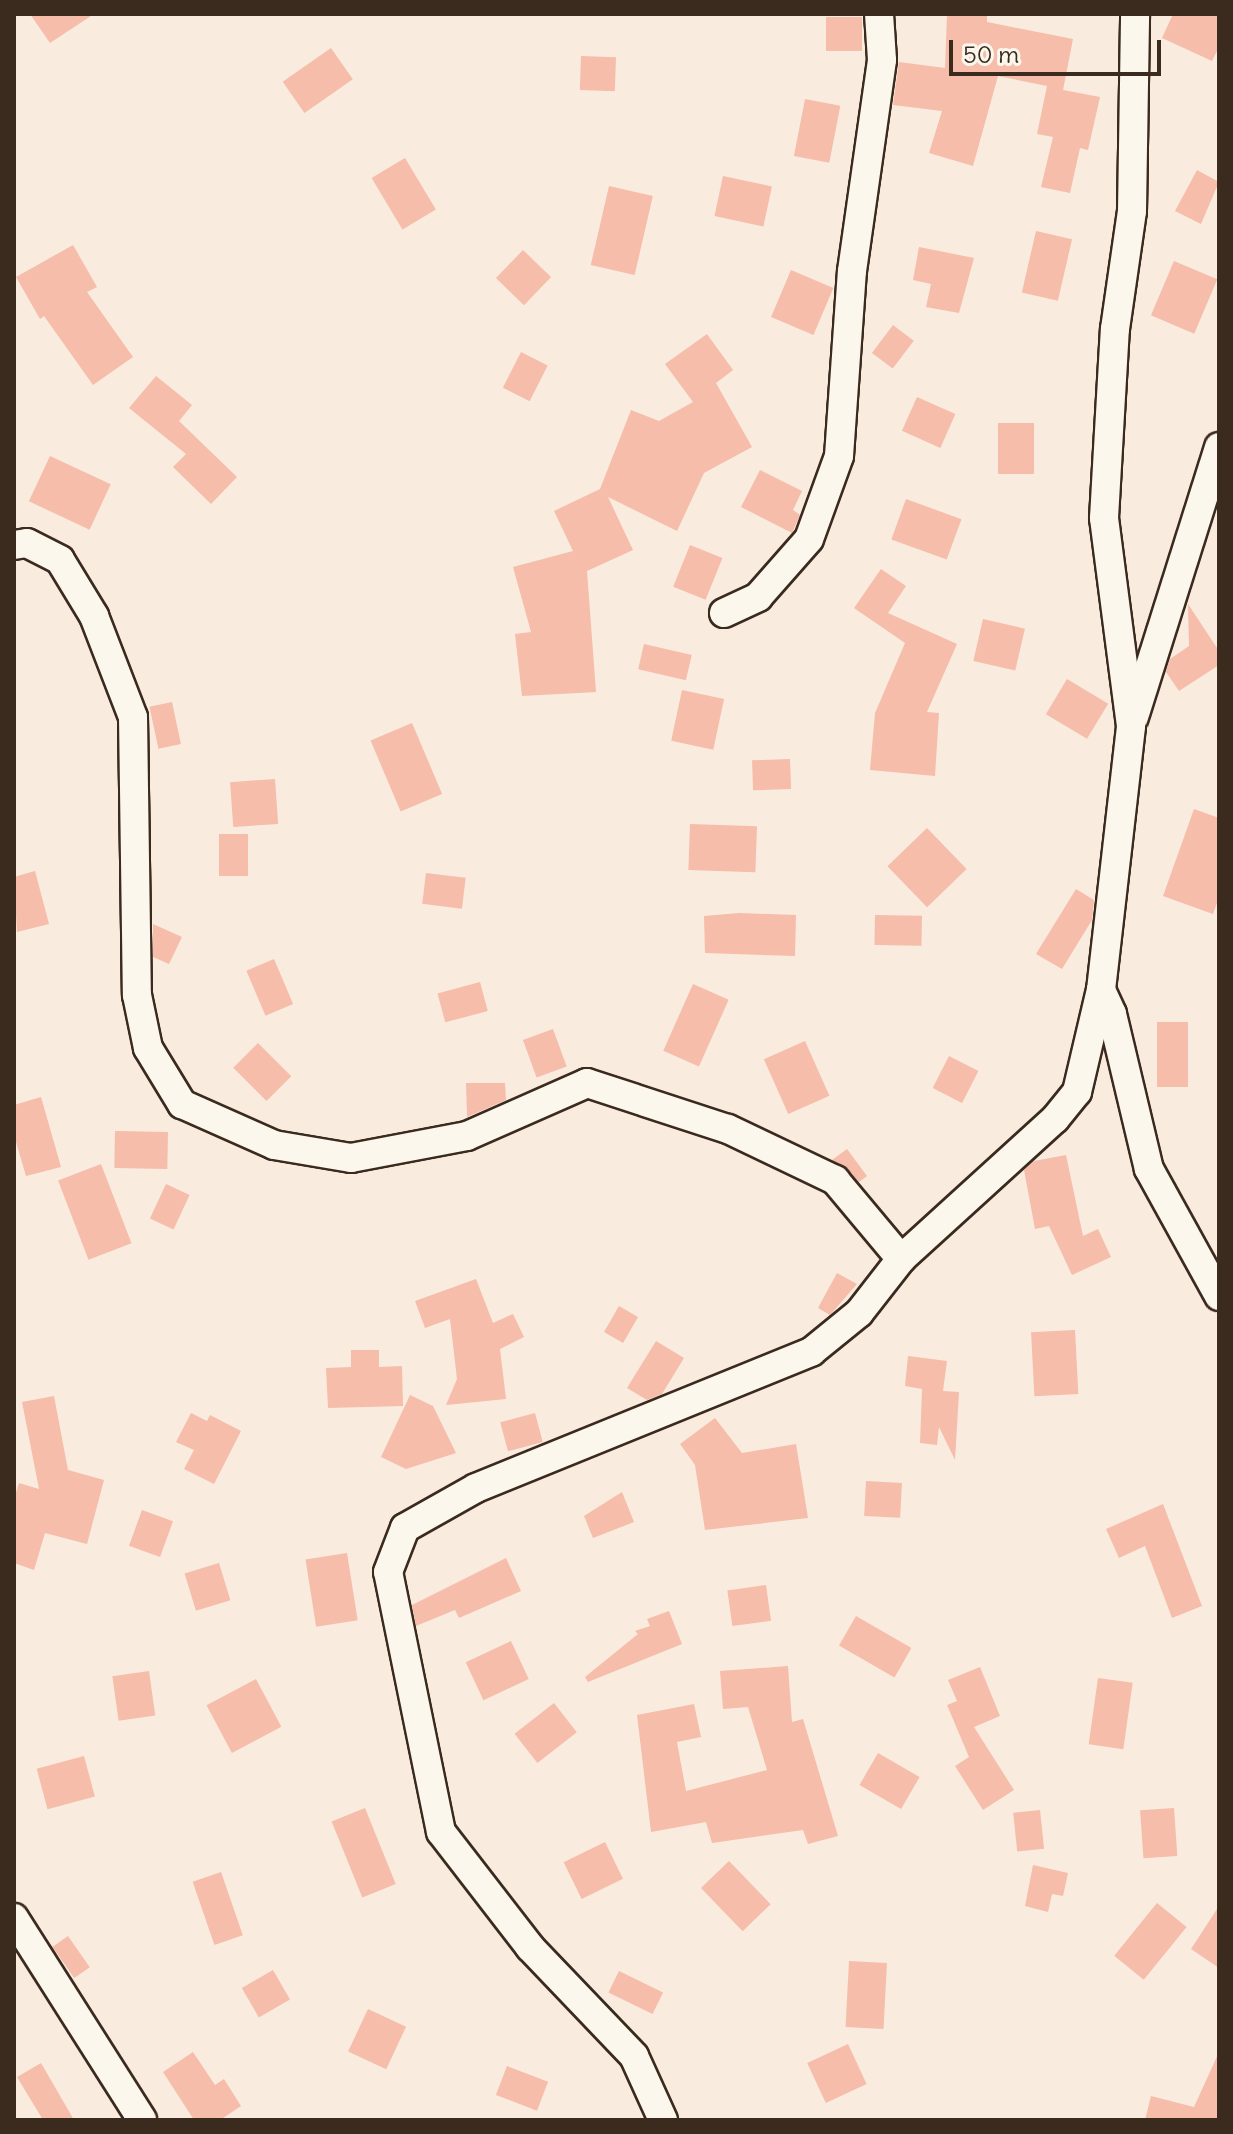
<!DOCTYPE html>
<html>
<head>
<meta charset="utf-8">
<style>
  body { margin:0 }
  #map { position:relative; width:1233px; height:2134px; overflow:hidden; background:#faebdf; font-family:Delius,sans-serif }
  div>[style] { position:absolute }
  .building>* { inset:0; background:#f5bdaa; transform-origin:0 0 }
  .roads { filter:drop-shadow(2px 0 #3b2a1e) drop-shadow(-2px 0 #3b2a1e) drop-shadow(0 2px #3b2a1e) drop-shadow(0 -2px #3b2a1e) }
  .minor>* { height:28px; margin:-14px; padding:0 14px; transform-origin:14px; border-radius:14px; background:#fbf7ec }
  span { translate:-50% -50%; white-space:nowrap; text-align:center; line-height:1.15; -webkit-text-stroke:8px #fbf7ec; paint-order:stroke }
  .frame { position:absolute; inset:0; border:16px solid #3b2a1e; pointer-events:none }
  .scale { position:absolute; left:949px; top:40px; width:212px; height:36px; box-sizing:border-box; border:4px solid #3b2a1e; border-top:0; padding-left:10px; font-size:24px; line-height:28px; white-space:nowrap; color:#3b2a1e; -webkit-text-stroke:6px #fbf7ec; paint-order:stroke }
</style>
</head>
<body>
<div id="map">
  <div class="building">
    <div style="clip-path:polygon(30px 14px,94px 14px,50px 43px)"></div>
    <div style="clip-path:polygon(947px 14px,987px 15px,987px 22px,1073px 39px,1063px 90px,1100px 97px,1088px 150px,1080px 148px,1070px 193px,1041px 187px,1053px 137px,1037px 134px,1047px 86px,998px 76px,973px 166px,929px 153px,942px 111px,893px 105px,899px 62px,945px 68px)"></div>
    <div style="clip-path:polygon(1173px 14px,1219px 14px,1219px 47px,1212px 61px,1162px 38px)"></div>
    <div style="left:826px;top:17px;width:36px;height:34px"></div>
    <div style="left:331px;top:48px;width:38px;height:59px;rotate:55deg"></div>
    <div style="left:581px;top:56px;width:35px;height:34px;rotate:2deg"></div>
    <div style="left:805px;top:99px;width:36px;height:58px;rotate:11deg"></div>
    <div style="left:405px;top:158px;width:60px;height:39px;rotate:59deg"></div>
    <div style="clip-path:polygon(1197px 170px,1219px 182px,1201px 224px,1175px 211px)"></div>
    <div style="left:723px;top:176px;width:50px;height:41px;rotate:12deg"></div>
    <div style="left:609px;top:186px;width:45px;height:81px;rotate:13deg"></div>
    <div style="left:1036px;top:231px;width:37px;height:63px;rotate:13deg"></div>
    <div style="clip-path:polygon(73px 245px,97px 287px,87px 292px,133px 357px,93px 385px,44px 316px,40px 319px,16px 277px)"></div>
    <div style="clip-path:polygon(919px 247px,974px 258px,959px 313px,926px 307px,931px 284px,913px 280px)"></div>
    <div style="left:523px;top:250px;width:39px;height:39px;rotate:44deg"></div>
    <div style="left:1174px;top:261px;width:47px;height:59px;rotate:23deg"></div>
    <div style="left:791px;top:270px;width:46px;height:51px;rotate:23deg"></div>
    <div style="left:893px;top:325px;width:26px;height:35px;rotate:37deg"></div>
    <div style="clip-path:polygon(707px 334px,733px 370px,716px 383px,752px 447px,704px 473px,677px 531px,608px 497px,633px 550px,587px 571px,596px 692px,522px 696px,515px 634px,531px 632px,513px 567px,573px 551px,554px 511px,600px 489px,631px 410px,659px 421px,693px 402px,665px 364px)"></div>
    <div style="left:521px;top:352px;width:30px;height:40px;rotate:27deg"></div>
    <div style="clip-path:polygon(156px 376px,192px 405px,179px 421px,237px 477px,211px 504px,173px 467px,186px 454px,129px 408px)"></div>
    <div style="left:917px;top:397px;width:42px;height:37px;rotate:24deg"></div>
    <div style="left:998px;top:423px;width:36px;height:51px"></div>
    <div style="left:50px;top:456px;width:67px;height:50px;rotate:25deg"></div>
    <div style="clip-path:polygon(760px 470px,802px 491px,793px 510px,800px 515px,792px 533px,741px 507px)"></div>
    <div style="left:906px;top:499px;width:59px;height:43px;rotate:20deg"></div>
    <div style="left:690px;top:545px;width:35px;height:45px;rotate:22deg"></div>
    <div style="clip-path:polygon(881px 569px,906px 586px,888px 613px,957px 644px,927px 712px,939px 713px,935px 776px,870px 770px,875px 713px,905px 643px,854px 608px)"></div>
    <div style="clip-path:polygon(1188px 604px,1219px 651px,1219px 665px,1179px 691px,1166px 672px,1170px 659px,1189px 646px)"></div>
    <div style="left:983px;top:619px;width:43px;height:43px;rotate:13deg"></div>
    <div style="left:644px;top:644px;width:49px;height:26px;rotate:13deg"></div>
    <div style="left:1067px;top:679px;width:48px;height:41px;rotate:31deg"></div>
    <div style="left:682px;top:690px;width:43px;height:52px;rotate:12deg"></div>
    <div style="left:172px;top:702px;width:43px;height:23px;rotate:78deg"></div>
    <div style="left:412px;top:723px;width:77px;height:45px;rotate:67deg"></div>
    <div style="left:790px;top:759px;width:30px;height:38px;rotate:88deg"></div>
    <div style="left:275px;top:779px;width:45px;height:45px;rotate:86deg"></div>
    <div style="clip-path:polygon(1194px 809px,1219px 818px,1219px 897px,1213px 914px,1163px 896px)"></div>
    <div style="left:690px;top:824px;width:67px;height:46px;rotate:2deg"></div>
    <div style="left:927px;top:828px;width:57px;height:55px;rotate:46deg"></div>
    <div style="left:219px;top:834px;width:29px;height:42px"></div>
    <div style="clip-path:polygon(35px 871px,49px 924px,17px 932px,14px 877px)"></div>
    <div style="left:426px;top:873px;width:40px;height:31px;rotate:7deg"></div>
    <div style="clip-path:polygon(1076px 889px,1094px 900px,1092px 920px,1062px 969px,1036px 954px)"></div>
    <div style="clip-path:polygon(739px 913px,796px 915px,795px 956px,705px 953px,704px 916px)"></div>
    <div style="left:875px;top:915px;width:47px;height:30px;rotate:1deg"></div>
    <div style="clip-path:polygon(153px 924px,182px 937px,169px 964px,153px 957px)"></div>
    <div style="left:274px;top:959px;width:49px;height:30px;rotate:67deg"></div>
    <div style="left:480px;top:982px;width:30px;height:44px;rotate:75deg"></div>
    <div style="left:693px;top:984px;width:39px;height:73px;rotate:24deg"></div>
    <div style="left:1157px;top:1022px;width:31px;height:65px"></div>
    <div style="left:553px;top:1029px;width:40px;height:32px;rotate:70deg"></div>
    <div style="left:805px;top:1041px;width:60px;height:45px;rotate:66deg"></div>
    <div style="left:258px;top:1043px;width:47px;height:35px;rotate:45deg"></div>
    <div style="left:949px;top:1056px;width:33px;height:36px;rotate:27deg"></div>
    <div style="clip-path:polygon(466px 1083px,505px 1083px,506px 1100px,467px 1117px)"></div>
    <div style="clip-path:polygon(41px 1097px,61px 1167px,26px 1176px,14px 1135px,14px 1105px)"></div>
    <div style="left:115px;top:1131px;width:53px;height:37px;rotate:1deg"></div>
    <div style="clip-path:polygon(847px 1149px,867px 1176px,859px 1182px,832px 1160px)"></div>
    <div style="clip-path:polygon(1066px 1155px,1083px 1236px,1098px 1229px,1111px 1257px,1072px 1275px,1049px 1226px,1035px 1229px,1024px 1170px,1034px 1161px)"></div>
    <div style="left:101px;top:1164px;width:85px;height:46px;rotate:69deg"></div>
    <div style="left:166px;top:1184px;width:26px;height:38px;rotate:25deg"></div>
    <div style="clip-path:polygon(837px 1273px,857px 1284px,830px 1315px,818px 1308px)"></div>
    <div style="clip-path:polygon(476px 1279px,493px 1323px,513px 1314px,524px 1337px,500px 1349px,506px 1399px,446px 1405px,457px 1379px,450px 1319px,425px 1328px,415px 1301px)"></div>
    <div style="left:619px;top:1306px;width:22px;height:30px;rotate:30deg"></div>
    <div style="left:1075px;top:1330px;width:64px;height:44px;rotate:87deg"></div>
    <div style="clip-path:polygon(656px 1341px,684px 1358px,662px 1394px,647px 1400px,627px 1388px)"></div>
    <div style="clip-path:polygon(351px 1350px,379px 1350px,379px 1367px,402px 1366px,403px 1406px,328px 1408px,326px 1368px,351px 1367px)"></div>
    <div style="clip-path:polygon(908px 1356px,947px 1361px,943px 1391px,959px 1392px,955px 1460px,939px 1427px,937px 1445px,920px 1443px,922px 1389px,905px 1386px)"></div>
    <div style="clip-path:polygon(410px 1395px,433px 1406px,456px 1453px,406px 1469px,381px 1457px)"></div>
    <div style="clip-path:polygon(54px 1396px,68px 1470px,104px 1480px,87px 1544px,45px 1533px,34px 1570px,14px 1563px,14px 1499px,19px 1483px,39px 1489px,22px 1402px)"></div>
    <div style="clip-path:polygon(191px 1413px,207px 1421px,210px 1415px,241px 1431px,214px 1484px,184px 1469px,194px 1450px,176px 1442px)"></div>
    <div style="left:535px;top:1413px;width:30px;height:36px;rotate:75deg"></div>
    <div style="clip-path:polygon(715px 1418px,742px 1453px,796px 1444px,808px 1518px,705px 1530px,695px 1465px,680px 1444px)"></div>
    <div style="left:866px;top:1481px;width:36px;height:35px;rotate:3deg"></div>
    <div style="clip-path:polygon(622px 1492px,634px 1522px,593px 1538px,584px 1516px)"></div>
    <div style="clip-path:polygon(1163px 1504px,1202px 1606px,1172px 1618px,1145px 1546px,1119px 1558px,1106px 1529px)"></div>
    <div style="left:142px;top:1510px;width:33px;height:38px;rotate:20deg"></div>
    <div style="left:347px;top:1553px;width:68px;height:42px;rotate:81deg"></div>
    <div style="clip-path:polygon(506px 1558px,521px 1591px,459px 1618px,455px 1610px,416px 1626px,412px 1605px)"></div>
    <div style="left:219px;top:1563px;width:39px;height:36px;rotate:73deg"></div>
    <div style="left:766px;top:1585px;width:36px;height:39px;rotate:82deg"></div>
    <div style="clip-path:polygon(669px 1611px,682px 1644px,588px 1682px,585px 1677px,638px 1634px,635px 1631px,650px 1626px,647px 1619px)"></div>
    <div style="left:856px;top:1616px;width:64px;height:34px;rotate:30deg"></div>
    <div style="left:511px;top:1641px;width:42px;height:50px;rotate:65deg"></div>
    <div style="clip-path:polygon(788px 1666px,792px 1722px,803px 1719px,838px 1836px,808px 1844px,803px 1830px,712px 1843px,706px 1822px,651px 1832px,637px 1715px,694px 1704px,701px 1737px,677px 1742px,686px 1791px,767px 1770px,748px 1707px,723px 1709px,720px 1671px)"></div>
    <div style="clip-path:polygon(980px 1667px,1000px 1716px,974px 1727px,1014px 1790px,983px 1810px,955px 1766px,969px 1757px,947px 1705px,957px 1701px,948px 1680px)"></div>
    <div style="left:149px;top:1671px;width:45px;height:37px;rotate:82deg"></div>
    <div style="left:1098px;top:1678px;width:35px;height:67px;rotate:8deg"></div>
    <div style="left:256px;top:1679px;width:54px;height:56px;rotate:62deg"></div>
    <div style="left:554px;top:1703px;width:37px;height:50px;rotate:52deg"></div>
    <div style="left:878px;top:1753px;width:48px;height:37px;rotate:30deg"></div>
    <div style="left:84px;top:1756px;width:42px;height:49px;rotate:75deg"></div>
    <div style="left:365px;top:1808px;width:82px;height:36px;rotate:68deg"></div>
    <div style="left:1174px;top:1808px;width:48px;height:34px;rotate:86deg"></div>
    <div style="left:1040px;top:1810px;width:39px;height:27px;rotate:84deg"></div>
    <div style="left:605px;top:1842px;width:41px;height:46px;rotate:64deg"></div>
    <div style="left:729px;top:1861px;width:60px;height:39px;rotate:46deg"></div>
    <div style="clip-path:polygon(1033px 1865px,1068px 1873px,1063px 1896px,1052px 1894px,1048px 1912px,1025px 1906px)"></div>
    <div style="left:221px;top:1872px;width:67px;height:30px;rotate:71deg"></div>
    <div style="left:1157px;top:1903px;width:38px;height:68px;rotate:39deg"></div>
    <div style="clip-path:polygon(1219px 1906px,1219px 1968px,1191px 1949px)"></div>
    <div style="left:68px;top:1936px;width:38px;height:19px;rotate:55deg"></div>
    <div style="left:849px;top:1961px;width:38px;height:66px;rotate:3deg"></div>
    <div style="left:273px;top:1970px;width:34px;height:36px;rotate:60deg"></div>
    <div style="left:619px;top:1971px;width:49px;height:24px;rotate:26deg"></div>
    <div style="left:368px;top:2009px;width:42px;height:47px;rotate:25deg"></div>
    <div style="left:848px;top:2044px;width:44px;height:45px;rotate:65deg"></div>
    <div style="clip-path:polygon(193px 2052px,215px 2085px,224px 2079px,241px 2106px,220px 2120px,194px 2120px,163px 2072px)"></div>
    <div style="clip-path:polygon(1219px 2052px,1219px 2120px,1145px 2120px,1151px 2096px,1194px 2107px)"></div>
    <div style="clip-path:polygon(41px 2063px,74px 2120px,43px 2120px,17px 2077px)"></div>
    <div style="left:507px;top:2066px;width:44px;height:31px;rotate:21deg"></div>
  </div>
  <div class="roads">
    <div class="minor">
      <div style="left:14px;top:545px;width:13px;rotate:-9deg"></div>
      <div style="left:27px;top:543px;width:37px;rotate:27deg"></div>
      <div style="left:60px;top:560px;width:66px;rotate:58.7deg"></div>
      <div style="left:94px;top:616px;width:108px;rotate:68.9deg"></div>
      <div style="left:133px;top:717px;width:278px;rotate:89.2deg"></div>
      <div style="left:137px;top:995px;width:54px;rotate:78.3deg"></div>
      <div style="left:148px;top:1048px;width:66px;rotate:58.7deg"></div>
      <div style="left:182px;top:1104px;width:101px;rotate:24deg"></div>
      <div style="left:274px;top:1145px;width:78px;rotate:9.6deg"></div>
      <div style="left:351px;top:1158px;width:118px;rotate:-10.7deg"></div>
      <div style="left:467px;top:1136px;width:131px;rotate:-23.8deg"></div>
      <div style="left:587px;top:1083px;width:148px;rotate:18.1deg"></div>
      <div style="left:728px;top:1129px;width:119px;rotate:25.5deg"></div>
      <div style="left:835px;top:1180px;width:103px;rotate:50.1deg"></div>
      <div style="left:724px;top:613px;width:38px;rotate:-25deg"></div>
      <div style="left:758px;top:597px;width:77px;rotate:-48.7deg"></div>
      <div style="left:809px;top:539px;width:88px;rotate:-70.1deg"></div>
      <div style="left:839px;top:456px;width:185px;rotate:-86deg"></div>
      <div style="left:852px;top:271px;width:213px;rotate:-81.9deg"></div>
      <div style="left:882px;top:60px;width:46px;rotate:-93.7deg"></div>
      <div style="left:1134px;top:717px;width:283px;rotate:-72.5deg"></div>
      <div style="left:1101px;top:990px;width:26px;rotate:65deg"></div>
      <div style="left:1112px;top:1014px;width:159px;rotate:76.6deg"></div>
      <div style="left:1149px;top:1169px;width:145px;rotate:61.1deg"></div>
      <div style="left:14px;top:1918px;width:239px;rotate:57.6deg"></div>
      <div style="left:663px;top:2120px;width:70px;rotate:-114.4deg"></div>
      <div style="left:634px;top:2056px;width:151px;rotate:-133.7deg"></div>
      <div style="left:530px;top:1947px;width:145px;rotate:-127.7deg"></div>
      <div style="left:441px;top:1832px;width:265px;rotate:-101.5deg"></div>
      <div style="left:388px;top:1572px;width:47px;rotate:-68.9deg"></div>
      <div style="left:405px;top:1528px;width:81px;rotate:-29.4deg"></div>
      <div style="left:476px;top:1488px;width:362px;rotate:-22.1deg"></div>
      <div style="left:811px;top:1352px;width:62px;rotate:-39.1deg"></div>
      <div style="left:859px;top:1313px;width:68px;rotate:-52.1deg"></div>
      <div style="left:901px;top:1259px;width:208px;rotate:-42.3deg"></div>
      <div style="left:1055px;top:1119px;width:35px;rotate:-51deg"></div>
      <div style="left:1077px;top:1092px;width:105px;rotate:-76.8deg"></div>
      <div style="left:1101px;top:990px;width:266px;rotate:-83.5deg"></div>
      <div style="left:1131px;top:726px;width:210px;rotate:-97.4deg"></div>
      <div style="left:1104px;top:518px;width:189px;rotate:-86.7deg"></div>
      <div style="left:1115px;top:329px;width:119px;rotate:-81.8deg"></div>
      <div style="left:1132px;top:211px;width:197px;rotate:-89.1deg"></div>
    </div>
  </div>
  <div class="frame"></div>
  <div class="scale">50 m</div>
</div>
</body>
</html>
